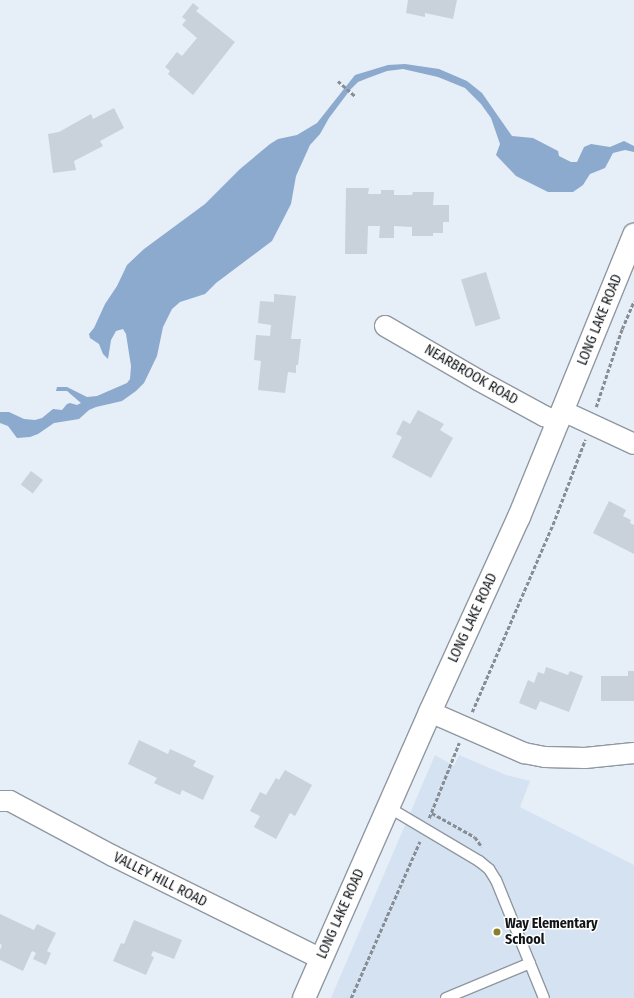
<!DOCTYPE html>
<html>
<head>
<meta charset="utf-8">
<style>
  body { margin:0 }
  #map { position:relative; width:634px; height:998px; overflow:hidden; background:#e6eef8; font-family:"Fira Sans Condensed",sans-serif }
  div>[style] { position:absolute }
  .built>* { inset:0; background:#d5e2f2 }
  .water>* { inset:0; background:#8ca9ce }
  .building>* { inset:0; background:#c9d1db; transform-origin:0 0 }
  .path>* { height:2.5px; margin-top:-1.25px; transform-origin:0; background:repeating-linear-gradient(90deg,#878d94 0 4px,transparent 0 6px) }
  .roads { filter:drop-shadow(1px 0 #9098a1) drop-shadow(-1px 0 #9098a1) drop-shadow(0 1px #9098a1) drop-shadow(0 -1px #9098a1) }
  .service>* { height:10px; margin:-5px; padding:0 5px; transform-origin:5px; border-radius:5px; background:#fff }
  .minor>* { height:20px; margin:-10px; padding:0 10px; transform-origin:10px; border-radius:10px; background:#fff }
  .secondary>* { height:22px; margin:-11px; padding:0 11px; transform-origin:11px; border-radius:11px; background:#fff }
  .dots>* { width:11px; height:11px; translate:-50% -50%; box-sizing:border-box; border:2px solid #fff; border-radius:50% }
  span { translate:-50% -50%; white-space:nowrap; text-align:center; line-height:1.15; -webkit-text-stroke:3px #fff; paint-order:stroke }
  .street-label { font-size:14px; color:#121518 }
  .poi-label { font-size:14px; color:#121518; font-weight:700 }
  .left { translate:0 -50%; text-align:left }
</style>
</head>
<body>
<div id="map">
  <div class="built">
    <div style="clip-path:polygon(435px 755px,454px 766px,459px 755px,506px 775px,530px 781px,520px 807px,634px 865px,634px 998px,331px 998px)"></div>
  </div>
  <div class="water">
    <div style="clip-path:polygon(405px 64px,439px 69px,467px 81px,482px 93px,512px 136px,533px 138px,558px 151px,559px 156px,571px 162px,577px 162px,584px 147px,591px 144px,610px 147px,624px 141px,634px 146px,634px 152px,625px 150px,613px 153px,605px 168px,590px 174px,583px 185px,573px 192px,548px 192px,516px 176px,496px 155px,500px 144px,491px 118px,481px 104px,465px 88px,438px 77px,403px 69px,387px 71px,368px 78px,358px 82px,350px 90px,329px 118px,320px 134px,310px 145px,296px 176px,291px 204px,272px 241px,216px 283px,205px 294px,180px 302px,172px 309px,163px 327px,157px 356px,144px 383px,136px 391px,122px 401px,96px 407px,89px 410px,79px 419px,54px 423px,38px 434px,30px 437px,17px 438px,8px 426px,0 423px,0 412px,9px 412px,24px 419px,35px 420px,42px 418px,53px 409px,62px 410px,67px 404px,70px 403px,77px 405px,81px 403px,67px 391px,56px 391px,57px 387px,67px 387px,87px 397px,97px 396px,127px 383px,130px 379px,131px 366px,126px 334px,123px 329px,116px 331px,111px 340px,108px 359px,103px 354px,99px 344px,90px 338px,89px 334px,94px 328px,105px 304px,117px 286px,127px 265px,144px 249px,205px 204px,240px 169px,270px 144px,278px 139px,297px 135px,317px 123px,355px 75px,388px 65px)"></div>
  </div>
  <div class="building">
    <div style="clip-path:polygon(408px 0,457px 0,453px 19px,425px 13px,425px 17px,406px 13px)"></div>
    <div style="clip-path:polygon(193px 3px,199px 8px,196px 11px,235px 42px,193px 95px,168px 74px,170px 71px,165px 67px,177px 52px,182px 56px,197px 38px,182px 25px,186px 20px,182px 17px)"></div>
    <div style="clip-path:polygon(114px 108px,124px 128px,100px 141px,103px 146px,74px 161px,76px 170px,53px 173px,48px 134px,59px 132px,91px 114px,93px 119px)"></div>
    <div style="clip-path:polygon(346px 188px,369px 188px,368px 194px,381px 194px,381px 190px,394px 190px,394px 195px,412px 195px,413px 192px,434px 192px,433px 205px,449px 205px,449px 222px,443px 222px,443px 233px,433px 233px,433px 236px,412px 236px,412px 227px,394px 226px,394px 238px,379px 238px,380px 226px,368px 226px,367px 254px,345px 254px)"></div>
    <div style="left:486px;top:272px;width:49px;height:26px;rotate:73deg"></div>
    <div style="clip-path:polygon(274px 294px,296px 296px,291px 339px,301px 339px,298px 365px,296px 365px,296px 373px,288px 372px,285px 393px,258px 390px,261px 361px,254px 360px,256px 335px,270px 336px,271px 325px,258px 323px,260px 301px,274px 302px)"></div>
    <div style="clip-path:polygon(418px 410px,444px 424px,440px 430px,453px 438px,431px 478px,392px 457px,402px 437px,396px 434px,403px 420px,410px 424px)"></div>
    <div style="left:31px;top:471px;width:15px;height:17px;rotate:37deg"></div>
    <div style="clip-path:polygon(609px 501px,626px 510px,623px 516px,631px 520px,630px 523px,634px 525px,634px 554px,593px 533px)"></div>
    <div style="clip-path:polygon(546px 667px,568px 675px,570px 671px,583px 676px,569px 712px,540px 701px,536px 710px,519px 703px,528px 680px,534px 683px,538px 672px,544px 674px)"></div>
    <div style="clip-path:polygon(628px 671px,634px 671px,634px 701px,601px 701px,601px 676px,628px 676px)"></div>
    <div style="clip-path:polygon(139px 740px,168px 754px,170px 749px,196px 761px,193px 766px,214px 776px,203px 800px,182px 790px,180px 795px,154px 783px,157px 778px,128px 764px)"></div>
    <div style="clip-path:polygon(285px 770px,312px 785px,295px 816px,290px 813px,276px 839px,254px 827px,260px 816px,250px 811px,260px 792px,266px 795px,276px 778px,279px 780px)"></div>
    <div style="clip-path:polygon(0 914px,34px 930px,37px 924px,56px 933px,47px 951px,51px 953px,46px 965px,33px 959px,36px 953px,32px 951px,23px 971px,0 960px,0 950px,2px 945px,0 944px)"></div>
    <div style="clip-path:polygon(134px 920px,182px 940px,174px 959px,153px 951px,151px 956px,154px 957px,146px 975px,113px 961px,121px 943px,124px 944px)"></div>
  </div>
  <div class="path">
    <div style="left:338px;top:81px;width:23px;rotate:41deg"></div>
    <div style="left:596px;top:407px;width:82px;rotate:-71.6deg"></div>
    <div style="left:622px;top:329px;width:30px;rotate:-67deg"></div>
    <div style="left:472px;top:712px;width:210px;rotate:-66.7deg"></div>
    <div style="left:555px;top:519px;width:85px;rotate:-69.2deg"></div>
    <div style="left:432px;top:813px;width:49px;rotate:29.2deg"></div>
    <div style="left:475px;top:837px;width:12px;rotate:55deg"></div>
    <div style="left:429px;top:818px;width:81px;rotate:-68.2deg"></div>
    <div style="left:351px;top:998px;width:171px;rotate:-66.3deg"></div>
  </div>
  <div class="roads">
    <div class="service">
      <div style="left:388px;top:807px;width:106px;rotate:30.7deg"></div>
      <div style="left:479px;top:861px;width:13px;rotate:39deg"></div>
      <div style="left:489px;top:869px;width:13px;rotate:58deg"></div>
      <div style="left:496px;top:880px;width:127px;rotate:67.9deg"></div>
      <div style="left:446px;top:998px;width:91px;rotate:-22.6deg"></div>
    </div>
    <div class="minor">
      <div style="left:385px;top:326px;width:108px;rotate:30.1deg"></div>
      <div style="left:478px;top:380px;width:75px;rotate:28.6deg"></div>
      <div style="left:544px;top:416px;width:16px;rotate:22deg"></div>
      <div style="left:563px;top:411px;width:78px;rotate:24.9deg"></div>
      <div style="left:430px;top:712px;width:103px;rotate:23.6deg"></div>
      <div style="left:524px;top:753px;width:21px;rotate:11deg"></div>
      <div style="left:545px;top:757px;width:40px;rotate:1.4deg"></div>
      <div style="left:585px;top:758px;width:49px;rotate:-5.8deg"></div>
      <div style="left:0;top:801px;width:10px"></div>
      <div style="left:10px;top:801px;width:117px;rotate:28.1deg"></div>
      <div style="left:113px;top:856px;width:232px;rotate:26.3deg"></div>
    </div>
    <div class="secondary">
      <div style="left:304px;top:998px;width:313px;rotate:-66.2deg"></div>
      <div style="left:430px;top:712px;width:214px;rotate:-65.5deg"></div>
      <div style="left:519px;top:517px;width:305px;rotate:-67.8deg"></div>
    </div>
  </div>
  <div class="dots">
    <div style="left:497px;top:932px;background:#888028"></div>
  </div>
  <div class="street-label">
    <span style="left:600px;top:320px;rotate:-68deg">LONG LAKE ROAD</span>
    <span style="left:471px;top:375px;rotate:30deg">NEARBROOK ROAD</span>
    <span style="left:473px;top:618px;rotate:-65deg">LONG LAKE ROAD</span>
    <span style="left:160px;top:880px;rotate:27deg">VALLEY HILL ROAD</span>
    <span style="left:341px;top:914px;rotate:-66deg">LONG LAKE ROAD</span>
  </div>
  <div class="poi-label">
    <span class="left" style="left:505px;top:932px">Way Elementary<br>School</span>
  </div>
</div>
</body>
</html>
